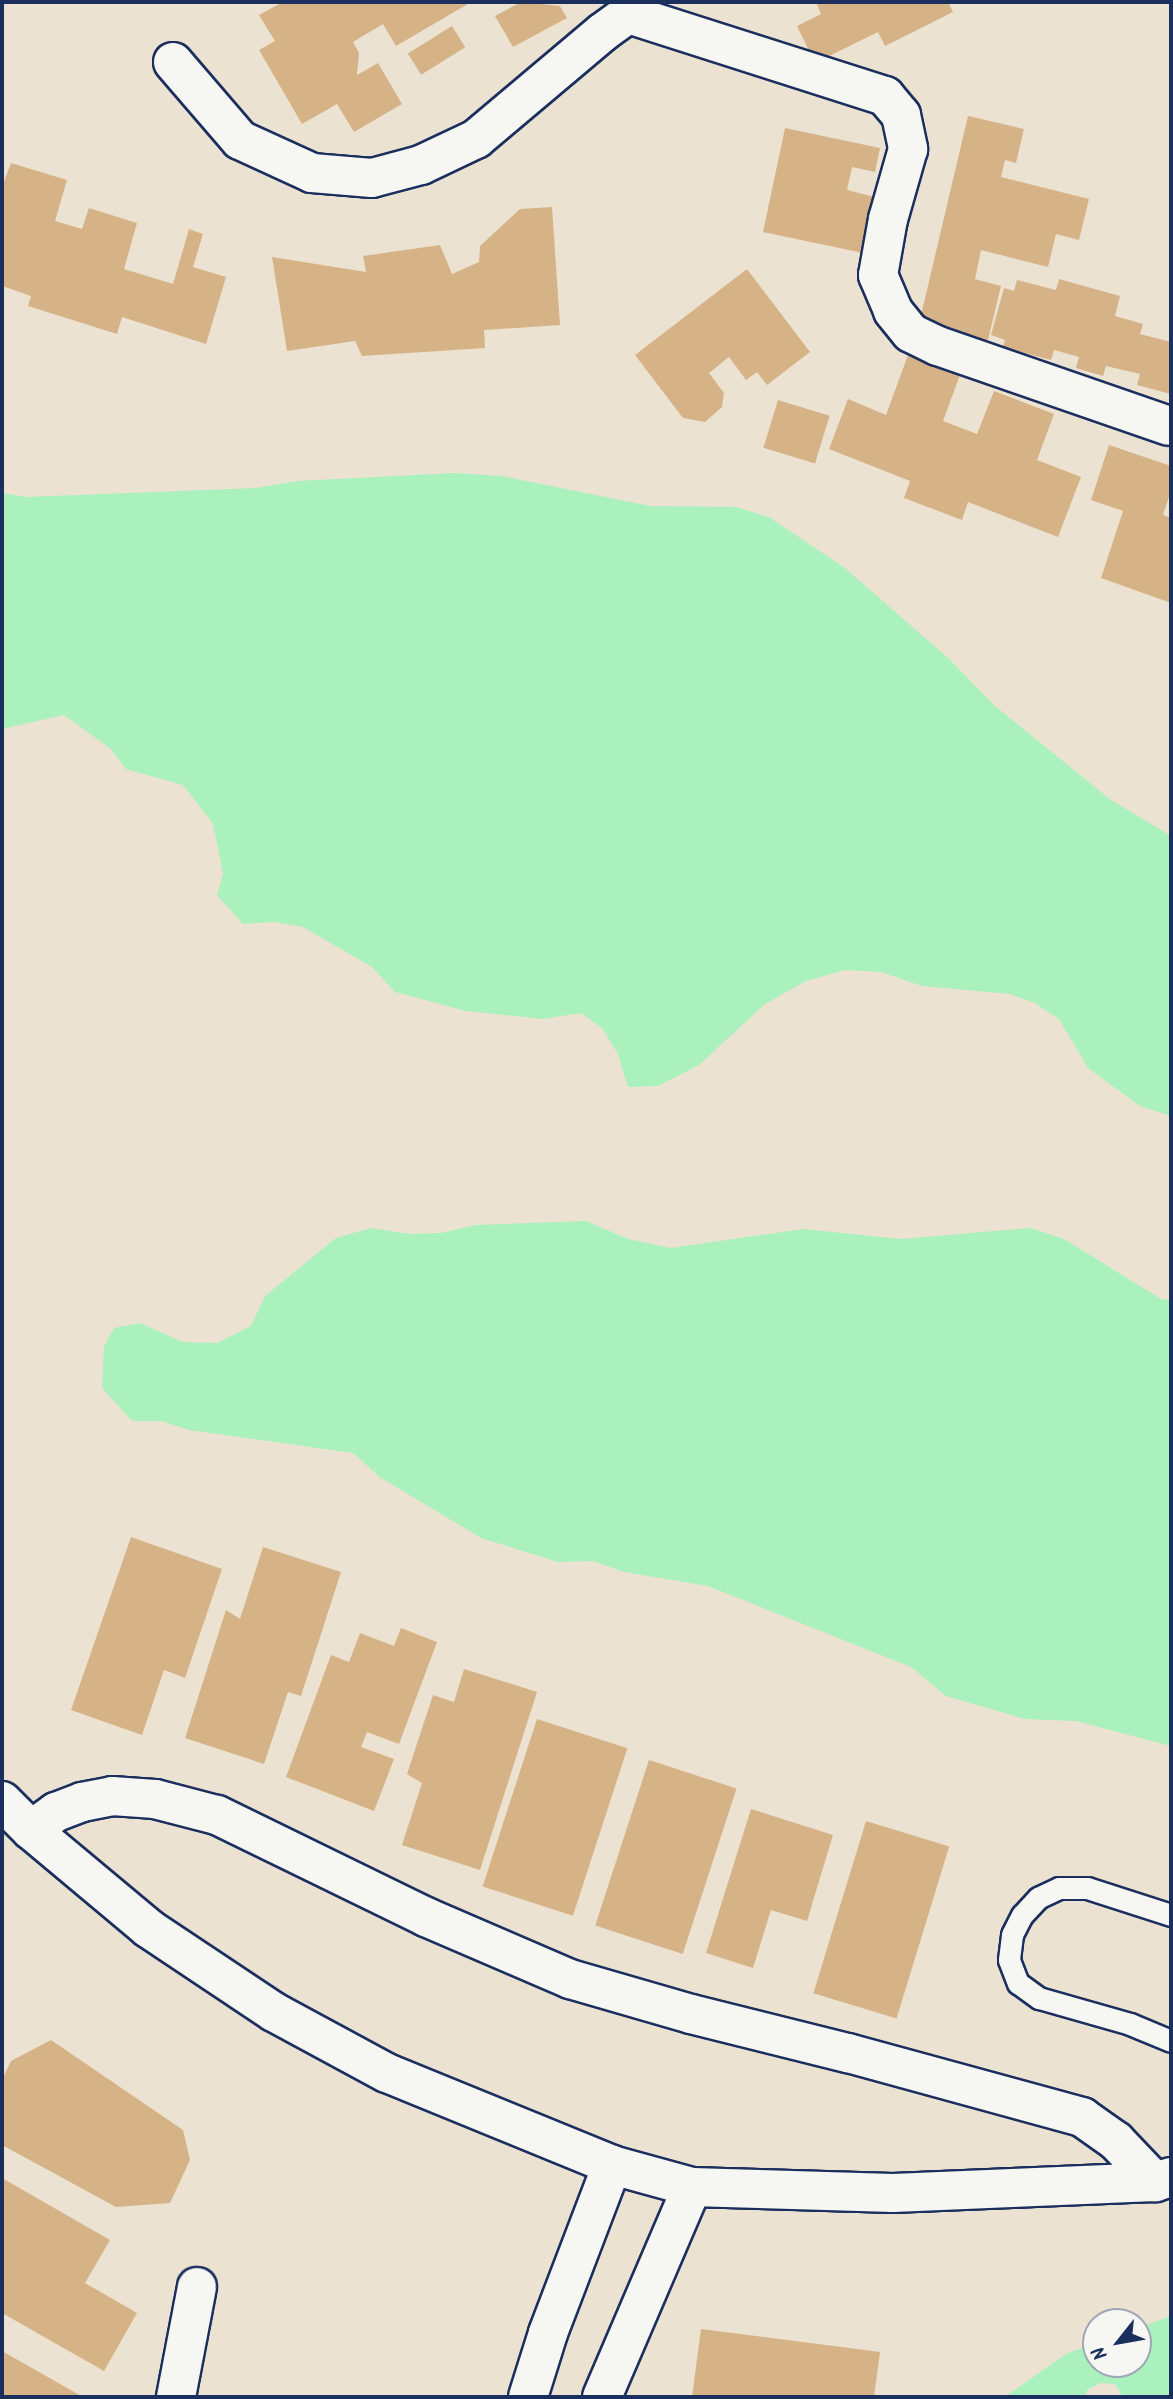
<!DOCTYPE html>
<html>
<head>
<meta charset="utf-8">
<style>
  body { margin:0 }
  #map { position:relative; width:1173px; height:2399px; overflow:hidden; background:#ece2d2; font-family:Kalam,sans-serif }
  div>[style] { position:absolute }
  .green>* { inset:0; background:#aaf1bd }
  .building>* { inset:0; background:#d5b387; transform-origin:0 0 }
  .roads { filter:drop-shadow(2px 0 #1b2f5e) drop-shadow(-2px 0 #1b2f5e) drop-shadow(0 2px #1b2f5e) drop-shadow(0 -2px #1b2f5e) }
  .service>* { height:21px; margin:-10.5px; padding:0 10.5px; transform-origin:10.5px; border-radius:10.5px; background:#f6f6f2 }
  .minor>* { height:38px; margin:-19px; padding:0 19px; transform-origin:19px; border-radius:19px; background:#f6f6f2 }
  span { translate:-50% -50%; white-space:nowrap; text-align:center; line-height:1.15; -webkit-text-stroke:5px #f6f6f2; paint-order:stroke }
  .frame { position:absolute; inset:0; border:4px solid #1b2f5e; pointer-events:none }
  .north { position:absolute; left:1082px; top:2308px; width:70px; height:70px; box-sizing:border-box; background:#f6f6f2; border:2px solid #9ea6b7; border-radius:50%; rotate:239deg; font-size:19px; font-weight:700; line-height:28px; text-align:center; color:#1b2f5e }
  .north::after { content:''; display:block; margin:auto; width:24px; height:32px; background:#1b2f5e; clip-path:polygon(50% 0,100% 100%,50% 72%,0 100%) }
</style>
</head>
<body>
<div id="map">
  <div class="green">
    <div style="clip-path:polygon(454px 473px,502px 476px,650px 506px,736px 507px,769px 517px,845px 568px,948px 658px,995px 706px,1111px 800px,1171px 836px,1171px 1116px,1140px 1106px,1088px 1068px,1059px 1019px,1035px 1003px,1010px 994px,922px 986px,881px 972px,845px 970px,806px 981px,765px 1004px,699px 1065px,658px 1086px,628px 1087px,618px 1054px,602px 1028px,581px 1013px,543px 1019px,466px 1011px,395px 992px,372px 967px,303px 927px,274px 922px,243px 924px,217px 895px,223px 874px,213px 824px,183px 785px,126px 769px,111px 749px,64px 715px,2px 729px,2px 493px,26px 497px,256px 488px,297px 481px)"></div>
    <div style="clip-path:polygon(586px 1221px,628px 1239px,671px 1248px,803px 1229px,901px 1239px,1030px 1228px,1064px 1239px,1161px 1299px,1171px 1300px,1171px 1746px,1076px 1721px,1025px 1719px,946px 1696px,911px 1667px,708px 1586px,624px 1572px,593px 1561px,558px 1562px,481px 1538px,381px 1478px,353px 1453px,189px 1430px,162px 1421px,132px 1421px,102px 1388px,104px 1346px,114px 1328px,140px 1323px,183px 1342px,217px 1343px,251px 1326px,265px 1296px,336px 1238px,371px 1228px,410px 1234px,441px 1233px,476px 1225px)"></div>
    <div style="clip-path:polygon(1171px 2316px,1171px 2397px,1123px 2397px,1115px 2384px,1101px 2383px,1088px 2389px,1084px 2397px,1005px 2397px,1066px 2354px,1096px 2343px,1096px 2364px,1138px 2364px,1138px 2328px)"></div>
  </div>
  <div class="building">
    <div style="clip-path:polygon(283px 2px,467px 2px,468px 4px,396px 46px,383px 24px,353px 42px,359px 53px,357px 75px,378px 63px,402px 104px,354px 132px,337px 104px,302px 124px,259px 50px,275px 41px,259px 15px)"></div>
    <div style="clip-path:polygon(521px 2px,560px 6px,567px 18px,513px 47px,495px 16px)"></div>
    <div style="clip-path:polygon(816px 2px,948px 2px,953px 12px,885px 46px,878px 32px,815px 63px,797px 26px,821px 14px)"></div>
    <div style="left:452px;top:26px;width:25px;height:52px;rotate:58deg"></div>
    <div style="clip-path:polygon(968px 116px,1024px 129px,1016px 163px,1005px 160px,1001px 177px,1089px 199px,1079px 240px,1056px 234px,1048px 267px,981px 250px,975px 279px,1001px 286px,987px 344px,918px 328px)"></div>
    <div style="clip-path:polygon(785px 128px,880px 148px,875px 172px,852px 167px,847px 190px,875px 197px,863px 253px,763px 232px)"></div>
    <div style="clip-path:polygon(11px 163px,67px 180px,55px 221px,82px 229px,89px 208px,137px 223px,124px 269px,173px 284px,189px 229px,203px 234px,193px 267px,226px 277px,206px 344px,122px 317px,117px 334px,28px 306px,31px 296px,2px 286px,2px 187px)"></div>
    <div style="clip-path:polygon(552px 207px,560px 325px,484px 330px,485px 348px,362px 356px,355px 341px,287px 351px,272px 257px,366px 272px,363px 256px,440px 245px,452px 274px,479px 262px,480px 246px,520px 209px)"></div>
    <div style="clip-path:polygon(747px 269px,810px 352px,767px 385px,757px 372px,746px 380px,729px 357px,709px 373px,724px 393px,722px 407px,705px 422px,683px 418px,635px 355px)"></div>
    <div style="clip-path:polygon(1059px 279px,1120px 296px,1115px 316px,1143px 324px,1140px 334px,1171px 342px,1171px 394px,1137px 385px,1140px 374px,1106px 366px,1103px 376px,1076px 368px,1079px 357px,1054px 350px,1051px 360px,1003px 347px,1005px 340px,991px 335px,1004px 288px,1014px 291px,1017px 280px,1056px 290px)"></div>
    <div style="clip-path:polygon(908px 355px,960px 375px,943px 421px,977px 434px,994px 391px,1054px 414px,1037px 460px,1081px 477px,1058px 537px,968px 502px,962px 520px,904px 498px,910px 481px,829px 449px,848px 399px,886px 415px)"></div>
    <div style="left:778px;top:400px;width:54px;height:50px;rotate:17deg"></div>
    <div style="clip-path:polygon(1109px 445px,1171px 466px,1171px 491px,1163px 515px,1171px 518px,1171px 603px,1101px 578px,1123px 511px,1091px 500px)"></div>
    <div style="clip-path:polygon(131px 1537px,222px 1569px,185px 1678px,164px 1670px,142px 1735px,71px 1710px)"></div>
    <div style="clip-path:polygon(263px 1547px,341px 1572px,301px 1696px,288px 1692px,264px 1764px,185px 1738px,226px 1610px,240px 1619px)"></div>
    <div style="clip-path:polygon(401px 1628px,437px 1642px,399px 1744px,367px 1732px,361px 1747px,394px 1759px,374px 1811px,286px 1777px,331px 1655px,349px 1662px,360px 1633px,394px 1646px)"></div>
    <div style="clip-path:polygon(464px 1669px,537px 1692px,480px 1870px,402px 1845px,422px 1783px,407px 1774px,433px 1695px,454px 1702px)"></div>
    <div style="left:537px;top:1719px;width:95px;height:176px;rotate:18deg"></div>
    <div style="left:649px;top:1760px;width:92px;height:174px;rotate:18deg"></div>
    <div style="clip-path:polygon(751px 1809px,833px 1835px,807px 1921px,771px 1910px,753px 1968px,706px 1953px)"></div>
    <div style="left:866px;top:1821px;width:87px;height:180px;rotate:17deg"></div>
    <div style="clip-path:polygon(51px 2040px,183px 2130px,190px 2160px,170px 2203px,116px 2207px,2px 2145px,2px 2080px,11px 2061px)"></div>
    <div style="clip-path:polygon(2px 2178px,110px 2240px,85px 2283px,137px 2313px,104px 2371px,2px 2313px)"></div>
    <div style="clip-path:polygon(701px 2329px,880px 2352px,874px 2397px,692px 2397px)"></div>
    <div style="clip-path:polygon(2px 2351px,83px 2397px,2px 2397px)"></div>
  </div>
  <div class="roads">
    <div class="service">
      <div style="left:1171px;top:1915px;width:88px;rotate:-162.2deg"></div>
      <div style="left:1087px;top:1888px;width:28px;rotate:180deg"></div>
      <div style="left:1059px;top:1888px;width:23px;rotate:155deg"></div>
      <div style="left:1038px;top:1898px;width:23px;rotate:133deg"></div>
      <div style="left:1022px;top:1915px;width:22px;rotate:117deg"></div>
      <div style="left:1012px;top:1935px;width:25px;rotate:97deg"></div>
      <div style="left:1009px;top:1960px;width:25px;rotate:69deg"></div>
      <div style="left:1018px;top:1983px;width:26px;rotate:36deg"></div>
      <div style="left:1039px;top:1998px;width:95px;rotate:15.9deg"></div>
      <div style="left:1130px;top:2024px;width:44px;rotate:22.5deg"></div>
    </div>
    <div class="minor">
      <div style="left:639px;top:2px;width:16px;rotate:133deg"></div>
      <div style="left:628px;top:14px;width:270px;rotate:17.7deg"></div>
      <div style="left:885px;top:96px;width:25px;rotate:50deg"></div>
      <div style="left:901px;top:115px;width:35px;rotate:78deg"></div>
      <div style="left:908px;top:149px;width:73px;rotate:105.9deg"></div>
      <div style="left:888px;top:219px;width:57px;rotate:100.1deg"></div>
      <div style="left:878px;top:275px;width:39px;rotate:67deg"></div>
      <div style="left:893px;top:311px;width:28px;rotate:51deg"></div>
      <div style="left:911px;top:333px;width:30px;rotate:26deg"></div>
      <div style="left:938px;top:346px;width:244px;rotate:19.1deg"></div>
      <div style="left:173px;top:62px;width:103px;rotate:49.3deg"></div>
      <div style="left:240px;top:140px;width:79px;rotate:24.6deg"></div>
      <div style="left:312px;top:173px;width:60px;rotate:4.8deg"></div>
      <div style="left:372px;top:178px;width:51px;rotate:-14.9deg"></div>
      <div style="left:421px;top:165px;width:61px;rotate:-25.3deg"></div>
      <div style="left:476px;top:139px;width:166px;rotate:-40.1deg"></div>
      <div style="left:603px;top:32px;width:31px;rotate:-36deg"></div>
      <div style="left:2px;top:1801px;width:41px;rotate:45deg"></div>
      <div style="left:31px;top:1830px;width:153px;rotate:39.9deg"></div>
      <div style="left:148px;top:1928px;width:151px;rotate:33.7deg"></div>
      <div style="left:274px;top:2012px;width:128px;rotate:28.4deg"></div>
      <div style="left:387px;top:2073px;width:243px;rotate:22.2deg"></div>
      <div style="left:612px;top:2165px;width:83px;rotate:15.4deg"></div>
      <div style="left:692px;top:2187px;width:201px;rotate:1.7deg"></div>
      <div style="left:893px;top:2193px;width:262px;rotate:-2.4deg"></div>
      <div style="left:1155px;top:2182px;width:17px;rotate:-17deg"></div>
      <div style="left:31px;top:1830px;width:31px;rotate:-36deg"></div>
      <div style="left:56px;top:1812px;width:28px;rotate:-21deg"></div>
      <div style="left:82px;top:1802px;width:31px;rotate:-11deg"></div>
      <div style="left:112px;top:1796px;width:43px;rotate:4deg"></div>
      <div style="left:155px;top:1799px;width:64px;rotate:14.5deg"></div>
      <div style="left:217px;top:1815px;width:233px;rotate:26deg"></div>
      <div style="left:426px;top:1917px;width:157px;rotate:23.3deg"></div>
      <div style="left:570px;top:1979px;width:126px;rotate:16.1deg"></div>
      <div style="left:691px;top:2014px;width:162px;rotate:14deg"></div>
      <div style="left:848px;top:2053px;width:243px;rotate:15.3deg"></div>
      <div style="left:1082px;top:2117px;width:42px;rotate:35.2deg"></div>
      <div style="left:1116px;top:2141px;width:57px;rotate:46.4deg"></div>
      <div style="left:176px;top:2397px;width:112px;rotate:-79.2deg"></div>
      <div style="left:528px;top:2397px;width:67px;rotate:-72.6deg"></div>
      <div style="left:548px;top:2333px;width:180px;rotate:-69.1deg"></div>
      <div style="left:602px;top:2397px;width:228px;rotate:-66.8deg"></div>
    </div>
  </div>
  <div class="frame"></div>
  <div class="north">N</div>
</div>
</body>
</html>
